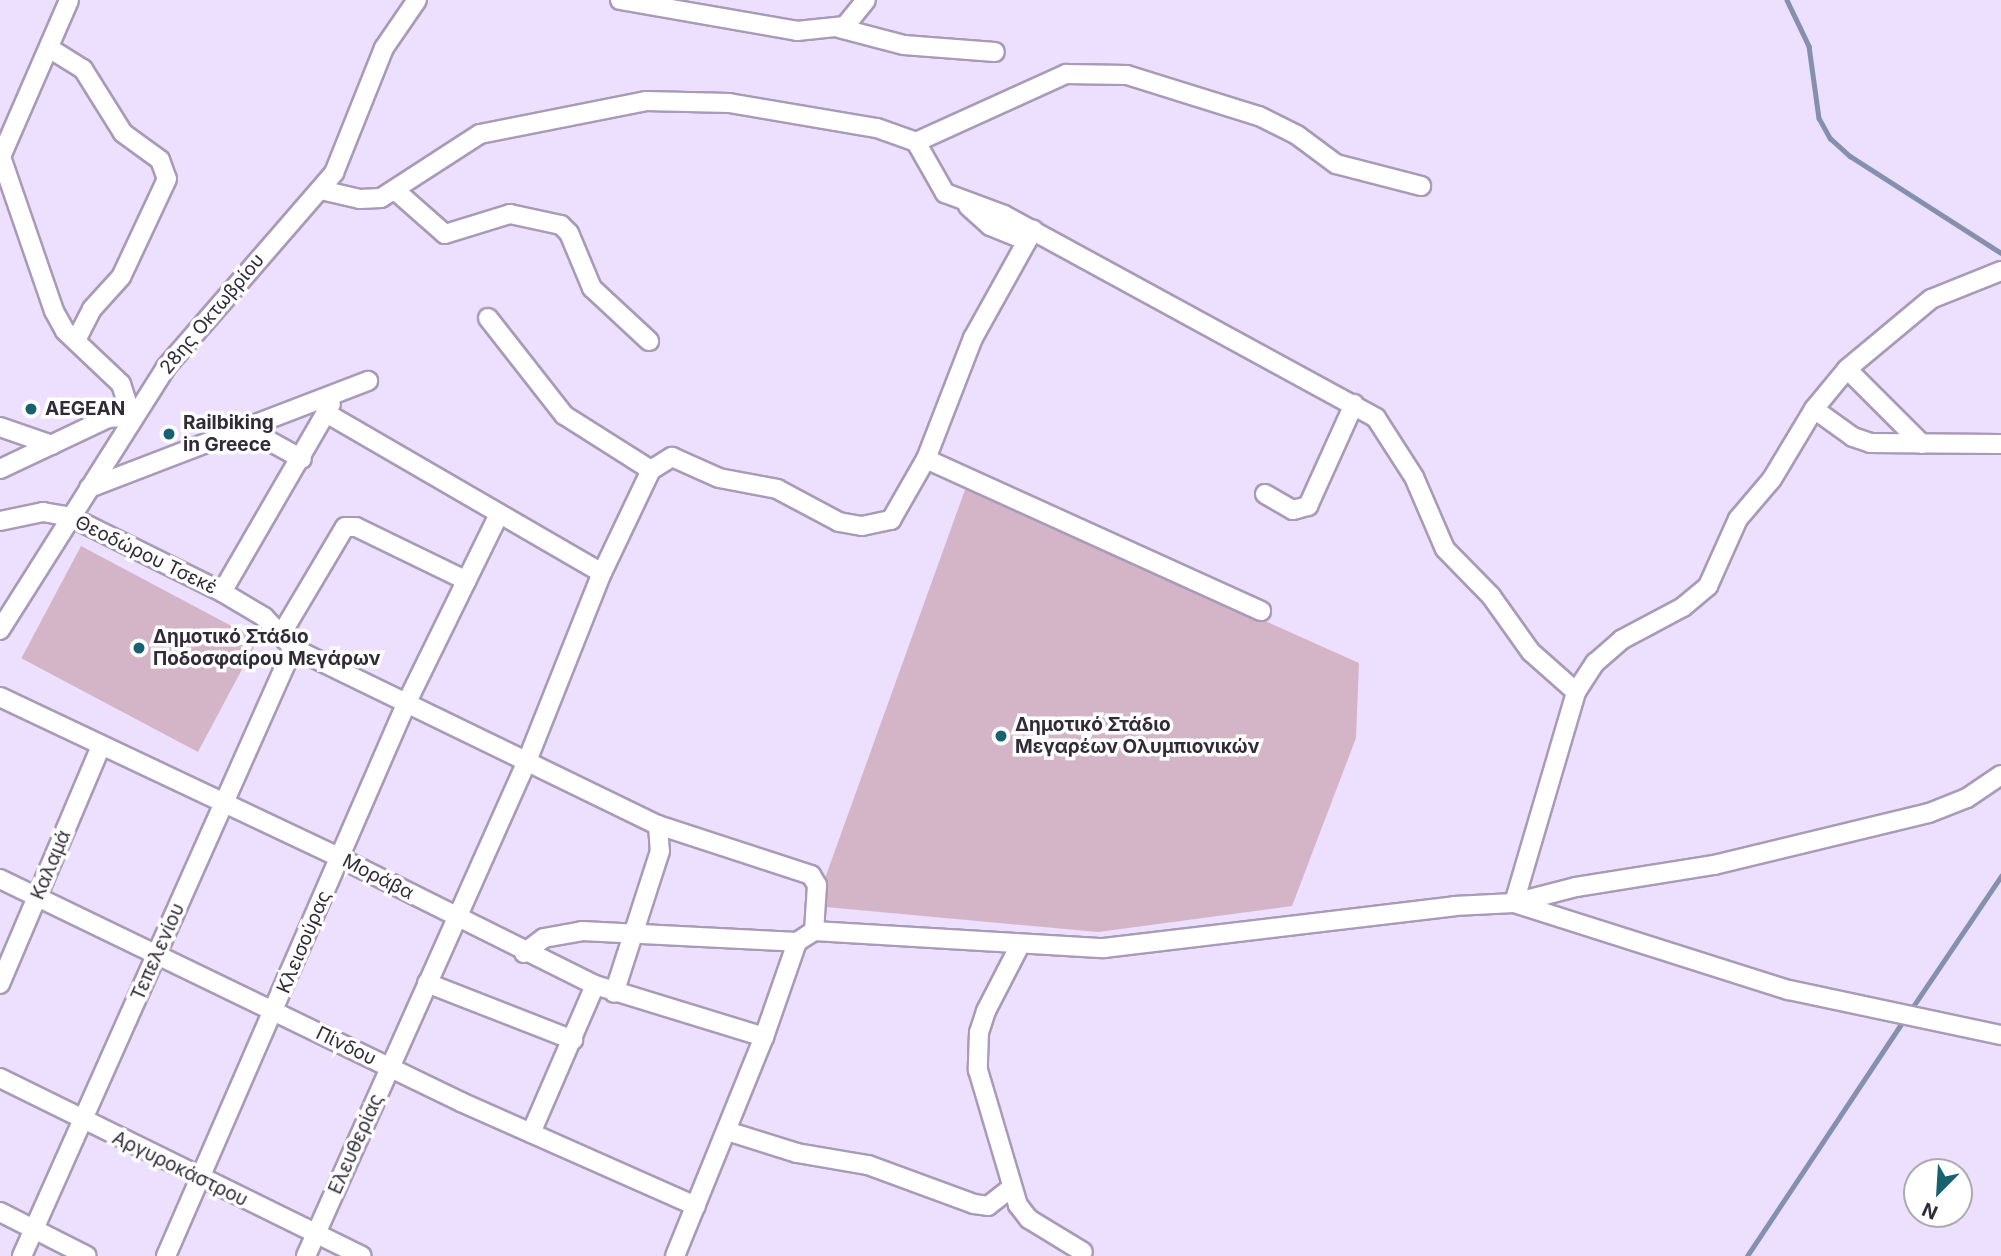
<!DOCTYPE html>
<html>
<head>
<meta charset="utf-8">
<style>
  body { margin:0 }
  #map { position:relative; width:2001px; height:1256px; overflow:hidden; background:#eddffe; font-family:Inter,sans-serif }
  div>[style] { position:absolute }
  .green>* { inset:0; background:#d4b5c7; transform-origin:0 0 }
  .stream>* { height:4.5px; margin:-2.25px; padding:0 2.25px; transform-origin:2.25px; border-radius:2.25px; background:#8590af }
  .roads { filter:drop-shadow(2px 0 #a89bb8) drop-shadow(-2px 0 #a89bb8) drop-shadow(0 2px #a89bb8) drop-shadow(0 -2px #a89bb8) }
  .minor>* { height:18px; margin:-9px; padding:0 9px; transform-origin:9px; border-radius:9px; background:#fff }
  .dots>* { width:19px; height:19px; translate:-50% -50%; box-sizing:border-box; border:4px solid #fff; border-radius:50% }
  span { translate:-50% -50%; white-space:nowrap; text-align:center; line-height:1.15; -webkit-text-stroke:7px #fff; paint-order:stroke }
  .street-label { font-size:19px; color:#312b37 }
  .poi-label { font-size:19px; color:#312b37; font-weight:700 }
  .left { translate:0 -50%; text-align:left }
  .north { position:absolute; left:1903px; top:1158px; width:70px; height:70px; box-sizing:border-box; background:#fff; border:2px solid #adaaaf; border-radius:50%; rotate:204deg; font-size:19px; font-weight:700; line-height:28px; text-align:center; color:#312b37 }
  .north::after { content:''; display:block; margin:auto; width:24px; height:32px; background:#186170; clip-path:polygon(50% 0,100% 100%,50% 72%,0 100%) }
</style>
</head>
<body>
<div id="map">
  <div class="green">
    <div style="clip-path:polygon(966px 487px,1359px 663px,1356px 738px,1292px 906px,1098px 932px,815px 906px)"></div>
    <div style="left:81px;top:546px;width:200px;height:127px;rotate:28deg"></div>
  </div>
  <div class="stream">
    <div style="left:1787px;top:0;width:51px;rotate:64.4deg"></div>
    <div style="left:1809px;top:46px;width:73px;rotate:82.1deg"></div>
    <div style="left:1819px;top:118px;width:23px;rotate:61deg"></div>
    <div style="left:1830px;top:138px;width:27px;rotate:42deg"></div>
    <div style="left:1850px;top:156px;width:179px;rotate:32.7deg"></div>
    <div style="left:1910px;top:1011px;width:163px;rotate:-56deg"></div>
    <div style="left:1747px;top:1256px;width:286px;rotate:-56.4deg"></div>
  </div>
  <div class="roads">
    <div class="minor">
      <div style="left:620px;top:0;width:180px;rotate:9.9deg"></div>
      <div style="left:797px;top:31px;width:48px;rotate:-5.9deg"></div>
      <div style="left:845px;top:26px;width:33px;rotate:-51deg"></div>
      <div style="left:839px;top:28px;width:67px;rotate:14.7deg"></div>
      <div style="left:904px;top:45px;width:91px;rotate:4.4deg"></div>
      <div style="left:49px;top:48px;width:40px;rotate:32deg"></div>
      <div style="left:83px;top:69px;width:75px;rotate:58deg"></div>
      <div style="left:123px;top:133px;width:46px;rotate:36.1deg"></div>
      <div style="left:160px;top:160px;width:20px;rotate:70deg"></div>
      <div style="left:167px;top:179px;width:108px;rotate:115.1deg"></div>
      <div style="left:121px;top:277px;width:43px;rotate:132.2deg"></div>
      <div style="left:92px;top:309px;width:35px;rotate:117deg"></div>
      <div style="left:916px;top:142px;width:165px;rotate:-24.4deg"></div>
      <div style="left:1066px;top:74px;width:61px;rotate:0.9deg"></div>
      <div style="left:1127px;top:75px;width:138px;rotate:17.3deg"></div>
      <div style="left:1259px;top:116px;width:42px;rotate:26.6deg"></div>
      <div style="left:1297px;top:135px;width:49px;rotate:36.6deg"></div>
      <div style="left:1336px;top:164px;width:88px;rotate:14.5deg"></div>
      <div style="left:0;top:154px;width:166px;rotate:71deg"></div>
      <div style="left:54px;top:311px;width:23px;rotate:61deg"></div>
      <div style="left:65px;top:331px;width:77px;rotate:43.4deg"></div>
      <div style="left:121px;top:384px;width:35px;rotate:72deg"></div>
      <div style="left:132px;top:417px;width:24px;rotate:178deg"></div>
      <div style="left:108px;top:418px;width:119px;rotate:154.7deg"></div>
      <div style="left:0;top:159px;width:173px;rotate:-66.5deg"></div>
      <div style="left:321px;top:190px;width:40px;rotate:13deg"></div>
      <div style="left:360px;top:199px;width:21px;rotate:-3deg"></div>
      <div style="left:381px;top:198px;width:118px;rotate:-32.9deg"></div>
      <div style="left:480px;top:134px;width:169px;rotate:-11.2deg"></div>
      <div style="left:646px;top:101px;width:83px;rotate:1.4deg"></div>
      <div style="left:729px;top:103px;width:150px;rotate:9.6deg"></div>
      <div style="left:877px;top:128px;width:41px;rotate:19.7deg"></div>
      <div style="left:916px;top:142px;width:59px;rotate:60.4deg"></div>
      <div style="left:945px;top:193px;width:63px;rotate:20.4deg"></div>
      <div style="left:1004px;top:215px;width:424px;rotate:28.6deg"></div>
      <div style="left:1376px;top:418px;width:70px;rotate:57.2deg"></div>
      <div style="left:1414px;top:477px;width:78px;rotate:66.7deg"></div>
      <div style="left:1445px;top:549px;width:66px;rotate:45.6deg"></div>
      <div style="left:1491px;top:596px;width:69px;rotate:54.5deg"></div>
      <div style="left:1531px;top:652px;width:60px;rotate:41.6deg"></div>
      <div style="left:396px;top:191px;width:65px;rotate:41.3deg"></div>
      <div style="left:445px;top:234px;width:68px;rotate:-17.1deg"></div>
      <div style="left:510px;top:214px;width:52px;rotate:12.2deg"></div>
      <div style="left:561px;top:225px;width:11px;rotate:45deg"></div>
      <div style="left:569px;top:233px;width:60px;rotate:67.3deg"></div>
      <div style="left:592px;top:288px;width:78px;rotate:42.9deg"></div>
      <div style="left:968px;top:206px;width:30px;rotate:42deg"></div>
      <div style="left:990px;top:226px;width:40px;rotate:22deg"></div>
      <div style="left:488px;top:318px;width:123px;rotate:51.9deg"></div>
      <div style="left:564px;top:415px;width:103px;rotate:32.3deg"></div>
      <div style="left:1847px;top:369px;width:106px;rotate:45deg"></div>
      <div style="left:1814px;top:409px;width:48px;rotate:35.7deg"></div>
      <div style="left:1853px;top:437px;width:18px;rotate:19deg"></div>
      <div style="left:1870px;top:443px;width:131px;rotate:0.4deg"></div>
      <div style="left:326px;top:413px;width:319px;rotate:30.1deg"></div>
      <div style="left:0;top:427px;width:55px;rotate:19.1deg"></div>
      <div style="left:244px;top:427px;width:66px;rotate:28.9deg"></div>
      <div style="left:926px;top:459px;width:368px;rotate:24.4deg"></div>
      <div style="left:89px;top:488px;width:299px;rotate:-21deg"></div>
      <div style="left:1265px;top:494px;width:32px;rotate:30deg"></div>
      <div style="left:1293px;top:510px;width:16px;rotate:-15deg"></div>
      <div style="left:1308px;top:506px;width:112px;rotate:-65.7deg"></div>
      <div style="left:0;top:521px;width:44px;rotate:-11.8deg"></div>
      <div style="left:43px;top:512px;width:28px;rotate:10deg"></div>
      <div style="left:71px;top:517px;width:169px;rotate:26.4deg"></div>
      <div style="left:222px;top:592px;width:49px;rotate:30.8deg"></div>
      <div style="left:264px;top:617px;width:42px;rotate:46.9deg"></div>
      <div style="left:293px;top:648px;width:406px;rotate:25.9deg"></div>
      <div style="left:658px;top:825px;width:26px;rotate:86deg"></div>
      <div style="left:660px;top:851px;width:149px;rotate:107.9deg"></div>
      <div style="left:222px;top:592px;width:217px;rotate:-59.9deg"></div>
      <div style="left:0;top:630px;width:311px;rotate:-57.7deg"></div>
      <div style="left:166px;top:367px;width:257px;rotate:-49.1deg"></div>
      <div style="left:334px;top:173px;width:135px;rotate:-68.2deg"></div>
      <div style="left:384px;top:48px;width:58px;rotate:-55.5deg"></div>
      <div style="left:282px;top:633px;width:123px;rotate:-59.3deg"></div>
      <div style="left:345px;top:527px;width:11px"></div>
      <div style="left:356px;top:527px;width:123px;rotate:25.9deg"></div>
      <div style="left:0;top:697px;width:376px;rotate:25.3deg"></div>
      <div style="left:340px;top:858px;width:285px;rotate:26.5deg"></div>
      <div style="left:595px;top:985px;width:177px;rotate:17.1deg"></div>
      <div style="left:658px;top:825px;width:161px;rotate:18.1deg"></div>
      <div style="left:811px;top:875px;width:12px;rotate:59deg"></div>
      <div style="left:817px;top:885px;width:46px;rotate:93.7deg"></div>
      <div style="left:0;top:879px;width:512px;rotate:25.81deg"></div>
      <div style="left:461px;top:1102px;width:257px;rotate:23.9deg"></div>
      <div style="left:1514px;top:903px;width:220px;rotate:-73.6deg"></div>
      <div style="left:1576px;top:692px;width:35px;rotate:-57deg"></div>
      <div style="left:1595px;top:663px;width:35px;rotate:-41deg"></div>
      <div style="left:1621px;top:640px;width:70px;rotate:-28deg"></div>
      <div style="left:1683px;top:607px;width:33px;rotate:-40deg"></div>
      <div style="left:1708px;top:586px;width:73px;rotate:-65.9deg"></div>
      <div style="left:1738px;top:519px;width:52px;rotate:-49.6deg"></div>
      <div style="left:1772px;top:479px;width:82px;rotate:-59deg"></div>
      <div style="left:1814px;top:409px;width:52px;rotate:-50.5deg"></div>
      <div style="left:1847px;top:369px;width:109px;rotate:-39.8deg"></div>
      <div style="left:1931px;top:299px;width:75px;rotate:-21.8deg"></div>
      <div style="left:1514px;top:903px;width:288px;rotate:17.6deg"></div>
      <div style="left:1789px;top:990px;width:217px;rotate:12deg"></div>
      <div style="left:1020px;top:945px;width:74px;rotate:117.3deg"></div>
      <div style="left:986px;top:1011px;width:22px;rotate:108deg"></div>
      <div style="left:979px;top:1032px;width:38px;rotate:92deg"></div>
      <div style="left:978px;top:1070px;width:141px;rotate:73.5deg"></div>
      <div style="left:1018px;top:1205px;width:18px;rotate:52deg"></div>
      <div style="left:1029px;top:1219px;width:63px;rotate:31.4deg"></div>
      <div style="left:524px;top:953px;width:25px;rotate:-37deg"></div>
      <div style="left:544px;top:938px;width:39px;rotate:-10deg"></div>
      <div style="left:582px;top:931px;width:215px;rotate:2.9deg"></div>
      <div style="left:427px;top:983px;width:157px;rotate:21.3deg"></div>
      <div style="left:0;top:984px;width:259px;rotate:-67deg"></div>
      <div style="left:0;top:1078px;width:403px;rotate:26.2deg"></div>
      <div style="left:727px;top:1131px;width:73px;rotate:17.4deg"></div>
      <div style="left:797px;top:1153px;width:72px;rotate:9.6deg"></div>
      <div style="left:868px;top:1165px;width:113px;rotate:20.2deg"></div>
      <div style="left:974px;top:1204px;width:14px;rotate:8deg"></div>
      <div style="left:988px;top:1206px;width:29px;rotate:-38deg"></div>
      <div style="left:531px;top:1133px;width:161px;rotate:-66.6deg"></div>
      <div style="left:0;top:1212px;width:97px;rotate:26.8deg"></div>
      <div style="left:22px;top:1256px;width:666px;rotate:-65.98deg"></div>
      <div style="left:166px;top:1256px;width:604px;rotate:-66.49deg"></div>
      <div style="left:407px;top:702px;width:207px;rotate:-63.9deg"></div>
      <div style="left:306px;top:1256px;width:542px;rotate:-65.94deg"></div>
      <div style="left:527px;top:761px;width:202px;rotate:-68.3deg"></div>
      <div style="left:602px;top:573px;width:114px;rotate:-64.6deg"></div>
      <div style="left:651px;top:470px;width:25px;rotate:-32deg"></div>
      <div style="left:672px;top:457px;width:51px;rotate:24.1deg"></div>
      <div style="left:719px;top:478px;width:59px;rotate:10.7deg"></div>
      <div style="left:777px;top:489px;width:70px;rotate:28deg"></div>
      <div style="left:839px;top:522px;width:23px;rotate:10deg"></div>
      <div style="left:862px;top:526px;width:30px;rotate:-12deg"></div>
      <div style="left:891px;top:520px;width:70px;rotate:-60.2deg"></div>
      <div style="left:926px;top:459px;width:130px;rotate:-68.8deg"></div>
      <div style="left:973px;top:338px;width:124px;rotate:-60.9deg"></div>
      <div style="left:675px;top:1256px;width:236px;rotate:-67.9deg"></div>
      <div style="left:764px;top:1037px;width:101px;rotate:-70.8deg"></div>
      <div style="left:797px;top:942px;width:20px;rotate:-33deg"></div>
      <div style="left:814px;top:931px;width:290px;rotate:3.4deg"></div>
      <div style="left:1104px;top:948px;width:353px;rotate:-6.8deg"></div>
      <div style="left:1454px;top:906px;width:60px;rotate:-2.9deg"></div>
      <div style="left:1514px;top:903px;width:64px;rotate:-14.5deg"></div>
      <div style="left:1576px;top:887px;width:140px;rotate:-9.1deg"></div>
      <div style="left:1714px;top:865px;width:221px;rotate:-13.6deg"></div>
      <div style="left:1929px;top:813px;width:41px;rotate:-21.5deg"></div>
      <div style="left:1967px;top:798px;width:41px;rotate:-34.1deg"></div>
    </div>
  </div>
  <div class="dots">
    <div style="left:31px;top:409px;background:#186170"></div>
    <div style="left:169px;top:434px;background:#186170"></div>
    <div style="left:139px;top:648px;background:#186170"></div>
    <div style="left:1001px;top:736px;background:#186170"></div>
  </div>
  <div class="street-label">
    <span style="left:212px;top:314px;rotate:-50deg">28ης Οκτωβρίου</span>
    <span style="left:146px;top:555px;rotate:26deg">Θεοδώρου Τσεκέ</span>
    <span style="left:51px;top:865px;rotate:-67deg">Καλαμά</span>
    <span style="left:378px;top:877px;rotate:27deg">Μοράβα</span>
    <span style="left:304px;top:942px;rotate:-67deg">Κλεισούρας</span>
    <span style="left:158px;top:952px;rotate:-66deg">Τεπελενίου</span>
    <span style="left:346px;top:1046px;rotate:26deg">Πίνδου</span>
    <span style="left:356px;top:1144px;rotate:-66deg">Ελευθερίας</span>
    <span style="left:180px;top:1169px;rotate:26deg">Αργυροκάστρου</span>
  </div>
  <div class="poi-label">
    <span class="left" style="left:45px;top:409px">AEGEAN</span>
    <span class="left" style="left:183px;top:434px">Railbiking<br>in Greece</span>
    <span class="left" style="left:153px;top:648px">Δημοτικό Στάδιο<br>Ποδοσφαίρου Μεγάρων</span>
    <span class="left" style="left:1015px;top:736px">Δημοτικό Στάδιο<br>Μεγαρέων Ολυμπιονικών</span>
  </div>
  <div class="north">N</div>
</div>
</body>
</html>
